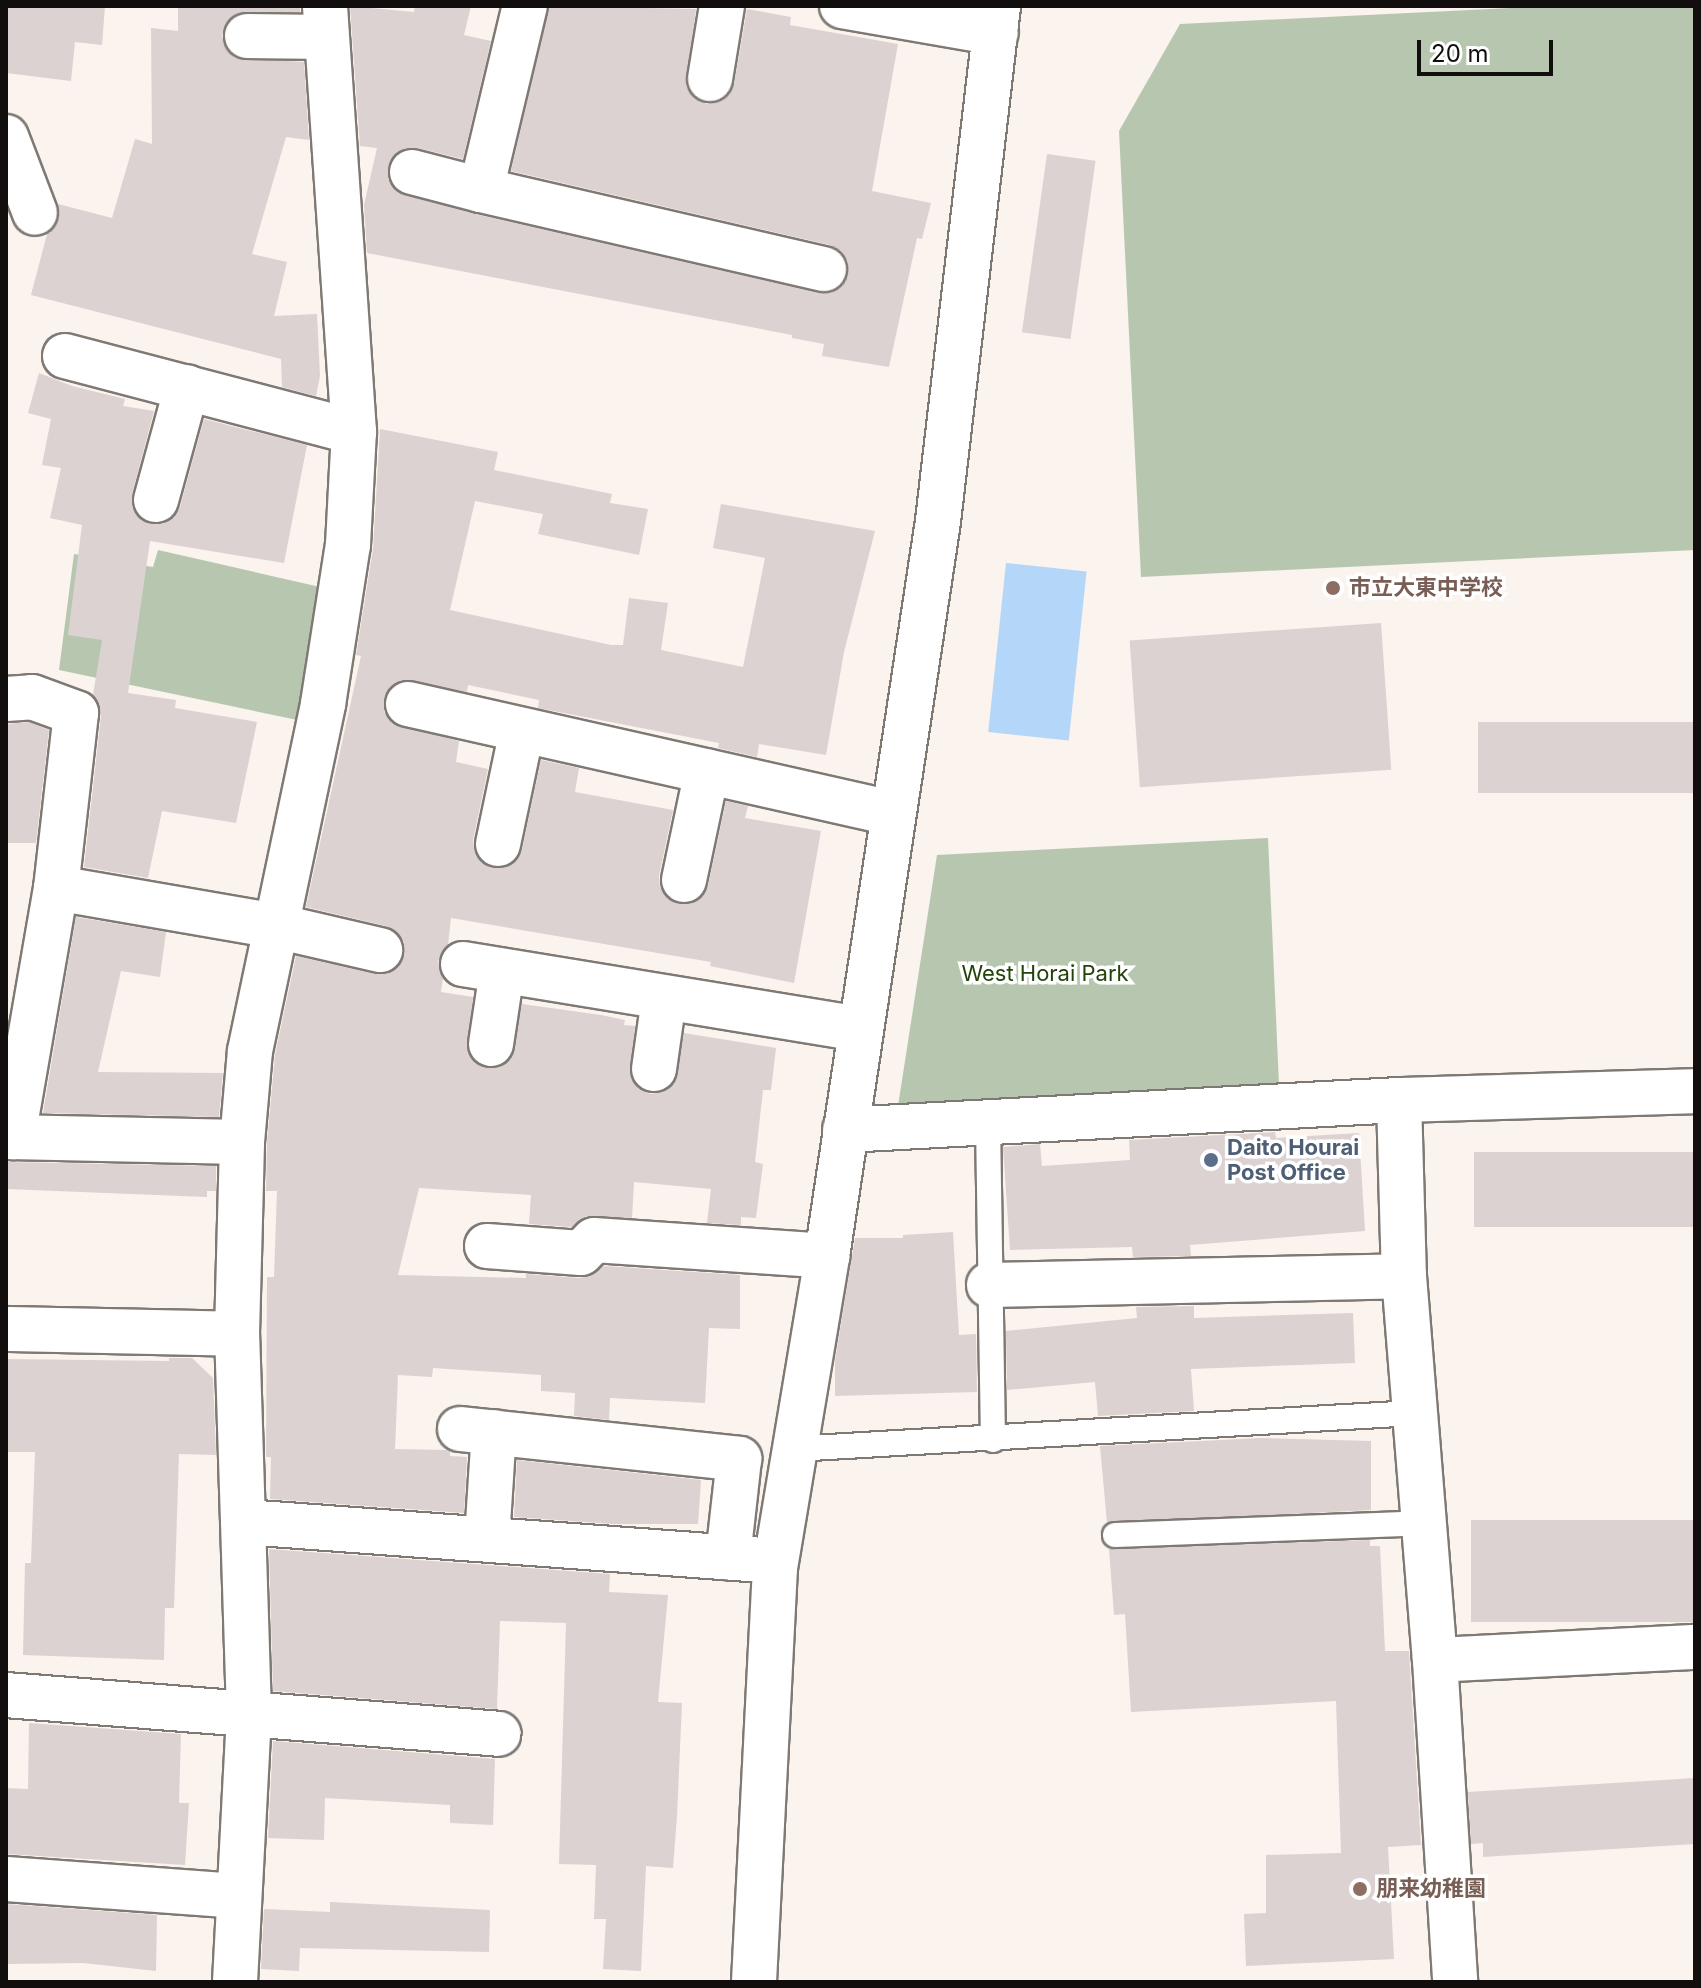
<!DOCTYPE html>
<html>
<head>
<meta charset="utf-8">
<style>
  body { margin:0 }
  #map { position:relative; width:1701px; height:1988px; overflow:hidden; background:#faf3ee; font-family:Inter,"Noto Sans JP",sans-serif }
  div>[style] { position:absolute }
  .green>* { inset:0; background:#b7c7af }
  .water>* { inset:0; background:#b4d7f9; transform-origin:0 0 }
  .building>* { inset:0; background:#dcd2d2; transform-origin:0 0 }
  .roads { filter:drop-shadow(2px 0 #7f7974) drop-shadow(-2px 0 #7f7974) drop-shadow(0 2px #7f7974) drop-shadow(0 -2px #7f7974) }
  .service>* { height:24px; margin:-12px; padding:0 12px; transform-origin:12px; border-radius:12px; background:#fff }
  .minor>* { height:44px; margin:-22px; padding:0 22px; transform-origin:22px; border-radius:22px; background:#fff }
  .dots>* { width:22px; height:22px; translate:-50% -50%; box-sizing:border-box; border:4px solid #fff; border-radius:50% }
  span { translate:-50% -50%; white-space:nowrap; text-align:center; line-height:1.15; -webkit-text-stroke:7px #fff; paint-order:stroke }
  .education-label { font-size:22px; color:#785e54; font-weight:700 }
  .left { translate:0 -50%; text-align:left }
  .park-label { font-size:22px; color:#23430b }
  .service-label { font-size:22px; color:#4e5e75; font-weight:700 }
  .frame { position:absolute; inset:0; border:8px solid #110e0d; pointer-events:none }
  .scale { position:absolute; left:1417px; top:40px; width:136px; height:36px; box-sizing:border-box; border:4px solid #110e0d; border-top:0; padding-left:10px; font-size:24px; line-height:28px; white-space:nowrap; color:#110e0d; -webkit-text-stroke:6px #fff; paint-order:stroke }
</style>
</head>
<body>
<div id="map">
  <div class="green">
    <div style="clip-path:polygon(1553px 6px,1695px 6px,1695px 550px,1141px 577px,1119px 131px,1180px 24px)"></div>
    <div style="clip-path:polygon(158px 550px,329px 589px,307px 722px,59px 670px,74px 554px,153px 567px)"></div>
    <div style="clip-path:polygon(1268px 838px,1279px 1085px,898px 1106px,937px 855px)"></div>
  </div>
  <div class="water">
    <div style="left:1006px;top:563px;width:81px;height:170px;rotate:6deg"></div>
  </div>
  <div class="building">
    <div style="clip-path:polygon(6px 6px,105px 6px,102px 45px,75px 42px,71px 81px,6px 73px)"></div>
    <div style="clip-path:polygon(178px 6px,300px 6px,300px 12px,236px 14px,225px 24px,222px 36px,226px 49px,235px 58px,304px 62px,309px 140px,286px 137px,252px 254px,287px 262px,274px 316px,317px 314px,320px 376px,316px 396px,282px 387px,281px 359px,31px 295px,47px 234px,59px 218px,58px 204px,112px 218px,135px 139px,152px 144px,151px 28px,178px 31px)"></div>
    <div style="clip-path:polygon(350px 6px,414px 12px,415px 6px,471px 6px,464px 35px,491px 41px,463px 159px,418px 148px,405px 148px,394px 155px,388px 166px,388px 179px,395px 190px,475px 214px,819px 293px,831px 293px,842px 287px,848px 274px,848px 261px,842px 251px,830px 245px,511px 171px,549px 6px,696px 9px,686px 87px,694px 98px,707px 104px,720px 102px,729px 95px,734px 84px,747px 9px,791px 17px,790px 25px,898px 44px,872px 191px,931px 203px,922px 239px,917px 238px,889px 367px,822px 356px,824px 344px,792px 338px,792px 335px,367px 253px,364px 205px,377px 148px,360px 146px)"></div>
    <div style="left:1047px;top:154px;width:49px;height:180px;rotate:8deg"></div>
    <div style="clip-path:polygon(39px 373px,72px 386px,125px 399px,123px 406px,154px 411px,132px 494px,132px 507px,138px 517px,150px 524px,163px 524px,174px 517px,180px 507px,204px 419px,307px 445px,284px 563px,150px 541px,128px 693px,176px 700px,175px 708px,257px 722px,236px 823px,162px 811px,148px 878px,84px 867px,101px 716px,93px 695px,102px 640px,68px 635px,82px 525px,50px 518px,61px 468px,42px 465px,51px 419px,28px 413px)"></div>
    <div style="clip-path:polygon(380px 429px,498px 452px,494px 470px,612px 494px,610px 503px,648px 509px,639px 555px,538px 534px,543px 514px,475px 501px,450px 610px,611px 645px,623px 645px,629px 598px,668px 603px,661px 650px,743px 667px,765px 558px,713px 548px,721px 504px,875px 531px,844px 652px,826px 755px,759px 744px,757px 757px,718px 748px,719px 743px,538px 708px,539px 700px,468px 685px,467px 692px,401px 680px,390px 687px,384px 698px,384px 712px,392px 723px,459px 741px,456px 762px,488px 769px,473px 840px,475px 852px,481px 862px,492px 868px,506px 867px,517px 860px,522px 850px,541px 760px,579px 768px,575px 792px,673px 810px,659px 876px,660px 887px,667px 898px,678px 904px,692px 903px,702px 897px,708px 886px,726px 801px,748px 806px,745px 818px,821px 831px,794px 983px,710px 966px,711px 962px,451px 918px,448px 945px,438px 961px,443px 978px,441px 992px,473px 997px,468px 1052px,475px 1063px,487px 1068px,501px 1067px,511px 1059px,522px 1004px,601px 1015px,625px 1020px,624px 1025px,635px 1026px,631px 1078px,638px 1088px,650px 1094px,663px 1092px,674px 1084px,684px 1033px,776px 1048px,771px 1090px,763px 1090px,755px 1162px,763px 1164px,756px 1218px,741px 1217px,741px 1225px,707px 1223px,711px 1189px,634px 1182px,632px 1218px,586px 1216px,571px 1227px,529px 1224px,531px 1195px,419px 1188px,398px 1275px,526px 1278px,526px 1274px,579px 1278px,590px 1276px,604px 1266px,740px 1275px,740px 1329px,709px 1328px,705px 1403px,610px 1398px,609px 1420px,574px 1416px,575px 1393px,541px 1391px,541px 1375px,433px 1368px,432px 1377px,398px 1375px,395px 1449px,446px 1450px,450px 1451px,450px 1456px,467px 1457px,464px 1513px,270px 1499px,271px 1457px,266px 1457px,267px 1277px,274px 1277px,277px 1191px,266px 1191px,267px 1143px,275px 1055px,296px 956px,375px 974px,387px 974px,398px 968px,404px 955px,404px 942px,396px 931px,386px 926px,306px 907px,361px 656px,356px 655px,373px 549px)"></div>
    <div style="left:1381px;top:623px;width:147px;height:252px;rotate:86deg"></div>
    <div style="clip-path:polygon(29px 722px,49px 730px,36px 843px,6px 843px,6px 724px)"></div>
    <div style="left:1695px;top:722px;width:71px;height:217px;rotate:90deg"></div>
    <div style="clip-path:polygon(76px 917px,166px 932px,160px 977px,121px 971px,98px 1072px,223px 1073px,219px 1117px,43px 1113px)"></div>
    <div style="clip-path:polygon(1275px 1132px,1276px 1138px,1359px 1133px,1365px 1231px,1190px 1245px,1191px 1256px,1133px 1257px,1132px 1247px,1010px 1250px,1003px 1147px,1040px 1144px,1042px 1166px,1130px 1160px,1129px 1140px)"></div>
    <div style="left:1695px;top:1152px;width:75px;height:221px;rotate:90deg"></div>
    <div style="clip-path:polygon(6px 1162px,216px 1166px,216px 1191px,207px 1191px,207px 1197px,6px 1189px)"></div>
    <div style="clip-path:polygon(953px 1232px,959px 1335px,976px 1334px,977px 1392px,835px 1396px,835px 1361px,855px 1238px,903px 1238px,903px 1235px)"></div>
    <div style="clip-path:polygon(1194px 1306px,1194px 1318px,1353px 1313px,1355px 1363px,1191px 1369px,1194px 1411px,1098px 1416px,1095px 1382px,1007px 1390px,1006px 1331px,1137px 1318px,1136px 1307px)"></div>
    <div style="clip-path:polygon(169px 1358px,192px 1358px,213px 1378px,216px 1455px,179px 1454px,174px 1608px,165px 1608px,164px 1660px,23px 1655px,25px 1563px,31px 1563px,35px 1452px,6px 1452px,6px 1359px,169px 1361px)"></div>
    <div style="clip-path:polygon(1261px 1438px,1371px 1441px,1371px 1510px,1107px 1523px,1100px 1446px)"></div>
    <div style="clip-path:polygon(517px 1460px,701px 1480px,698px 1524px,613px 1524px,514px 1517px)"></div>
    <div style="left:1695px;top:1520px;width:102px;height:224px;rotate:90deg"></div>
    <div style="clip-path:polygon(1370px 1540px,1370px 1546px,1380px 1546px,1385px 1651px,1409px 1651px,1421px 1845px,1388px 1847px,1394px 1959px,1246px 1966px,1244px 1914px,1266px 1913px,1266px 1855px,1341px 1853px,1336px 1701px,1131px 1712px,1125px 1614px,1114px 1615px,1109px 1549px)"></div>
    <div style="clip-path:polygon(269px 1549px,610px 1574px,609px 1592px,668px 1595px,658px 1702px,682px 1703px,677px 1816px,673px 1868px,646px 1866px,641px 1971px,603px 1969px,606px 1919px,594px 1919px,596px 1865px,559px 1864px,566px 1623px,500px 1621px,497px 1709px,273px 1691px)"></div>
    <div style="clip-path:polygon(29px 1723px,181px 1734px,179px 1803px,189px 1803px,185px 1865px,6px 1854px,6px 1788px,28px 1789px)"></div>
    <div style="clip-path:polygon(273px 1741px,495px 1759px,493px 1825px,450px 1823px,450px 1805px,325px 1798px,324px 1840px,268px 1838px)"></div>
    <div style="clip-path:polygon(1695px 1778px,1695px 1844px,1483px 1857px,1483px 1843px,1471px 1844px,1468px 1792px)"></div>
    <div style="clip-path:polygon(330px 1902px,490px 1910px,489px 1952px,300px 1948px,299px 1971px,261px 1969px,264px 1909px,330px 1912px)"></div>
    <div style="clip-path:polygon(6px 1904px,157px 1915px,156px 1971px,83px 1963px,6px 1964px)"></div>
  </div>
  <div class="roads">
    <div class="service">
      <div style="left:988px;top:1123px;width:317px;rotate:89.1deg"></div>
      <div style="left:794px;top:1449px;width:622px;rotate:-3.32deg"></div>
      <div style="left:1115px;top:1535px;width:309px;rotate:-2.2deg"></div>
    </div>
    <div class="minor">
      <div style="left:842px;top:6px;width:156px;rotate:9.9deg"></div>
      <div style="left:247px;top:36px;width:79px;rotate:0.7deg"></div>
      <div style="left:710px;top:79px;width:74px;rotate:-80.7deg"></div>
      <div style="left:6px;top:137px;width:81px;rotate:69.1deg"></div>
      <div style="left:412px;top:172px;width:71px;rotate:14.6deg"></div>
      <div style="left:481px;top:190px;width:189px;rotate:-76.6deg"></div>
      <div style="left:481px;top:190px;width:352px;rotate:13deg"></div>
      <div style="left:65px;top:356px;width:299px;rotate:14.7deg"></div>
      <div style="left:156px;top:500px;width:117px;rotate:-74.7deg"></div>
      <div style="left:6px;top:699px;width:26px;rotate:-4deg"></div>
      <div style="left:32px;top:697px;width:47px;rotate:20deg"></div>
      <div style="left:76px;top:713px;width:176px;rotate:96.5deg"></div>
      <div style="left:56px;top:888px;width:253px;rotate:99.8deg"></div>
      <div style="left:408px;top:704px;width:497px;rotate:12.7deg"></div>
      <div style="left:498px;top:844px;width:116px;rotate:-78.1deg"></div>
      <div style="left:684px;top:880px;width:111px;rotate:-78.1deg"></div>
      <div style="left:56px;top:888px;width:223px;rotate:9.8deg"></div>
      <div style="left:276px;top:926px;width:107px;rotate:13deg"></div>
      <div style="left:463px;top:964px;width:402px;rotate:9.3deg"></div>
      <div style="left:491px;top:1044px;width:74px;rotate:-81.4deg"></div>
      <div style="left:654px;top:1069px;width:71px;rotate:-81.9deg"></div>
      <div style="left:1399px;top:1100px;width:176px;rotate:88.4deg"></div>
      <div style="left:1404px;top:1276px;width:385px;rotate:85.4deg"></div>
      <div style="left:1435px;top:1660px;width:323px;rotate:86.4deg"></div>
      <div style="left:845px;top:1130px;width:555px;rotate:-3.1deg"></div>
      <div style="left:1399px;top:1100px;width:296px;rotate:-1.7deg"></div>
      <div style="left:6px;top:1137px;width:236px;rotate:1.2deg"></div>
      <div style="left:487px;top:1246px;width:94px;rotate:4.3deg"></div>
      <div style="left:581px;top:1253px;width:18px;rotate:-45deg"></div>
      <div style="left:594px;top:1240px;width:234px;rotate:3.9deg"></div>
      <div style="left:989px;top:1285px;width:415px;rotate:-1.2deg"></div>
      <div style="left:6px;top:1329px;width:231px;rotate:1.2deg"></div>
      <div style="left:460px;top:1429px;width:281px;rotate:6.1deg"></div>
      <div style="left:739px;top:1459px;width:99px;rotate:96.4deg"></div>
      <div style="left:245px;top:1522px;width:532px;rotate:4.2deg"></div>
      <div style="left:487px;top:1539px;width:107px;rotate:-86.3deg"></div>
      <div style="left:1435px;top:1660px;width:260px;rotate:-2.9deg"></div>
      <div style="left:6px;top:1695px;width:494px;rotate:4.5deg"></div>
      <div style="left:6px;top:1879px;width:233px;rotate:4.2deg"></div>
      <div style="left:235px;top:1982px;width:269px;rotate:-87deg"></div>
      <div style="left:249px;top:1713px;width:379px;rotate:-91.8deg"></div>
      <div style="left:237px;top:1334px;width:192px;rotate:-88.5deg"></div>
      <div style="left:242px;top:1142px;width:91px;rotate:-85deg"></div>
      <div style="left:250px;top:1051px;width:355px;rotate:-78.1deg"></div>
      <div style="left:323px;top:704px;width:161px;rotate:-81.1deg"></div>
      <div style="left:348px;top:545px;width:113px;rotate:-87deg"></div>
      <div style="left:354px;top:432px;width:427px;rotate:-93.9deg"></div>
      <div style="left:754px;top:1982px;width:415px;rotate:-87.1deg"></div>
      <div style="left:775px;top:1568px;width:316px;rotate:-80.5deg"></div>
      <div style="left:827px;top:1256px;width:743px;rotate:-81.41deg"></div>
      <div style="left:938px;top:521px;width:518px;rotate:-83.35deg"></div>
    </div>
  </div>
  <div class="dots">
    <div style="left:1333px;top:588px;background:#8d6e63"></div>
    <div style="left:1211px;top:1160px;background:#5c6f8a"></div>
    <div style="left:1360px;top:1889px;background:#8d6e63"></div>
  </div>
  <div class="education-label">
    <span class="left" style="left:1349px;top:588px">市立大東中学校</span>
    <span class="left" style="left:1376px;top:1889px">朋来幼稚園</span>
  </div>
  <div class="park-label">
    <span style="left:1045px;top:974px">West Horai Park</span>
  </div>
  <div class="service-label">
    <span class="left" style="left:1227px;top:1160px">Daito Hourai<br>Post Office</span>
  </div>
  <div class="frame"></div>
  <div class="scale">20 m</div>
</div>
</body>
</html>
